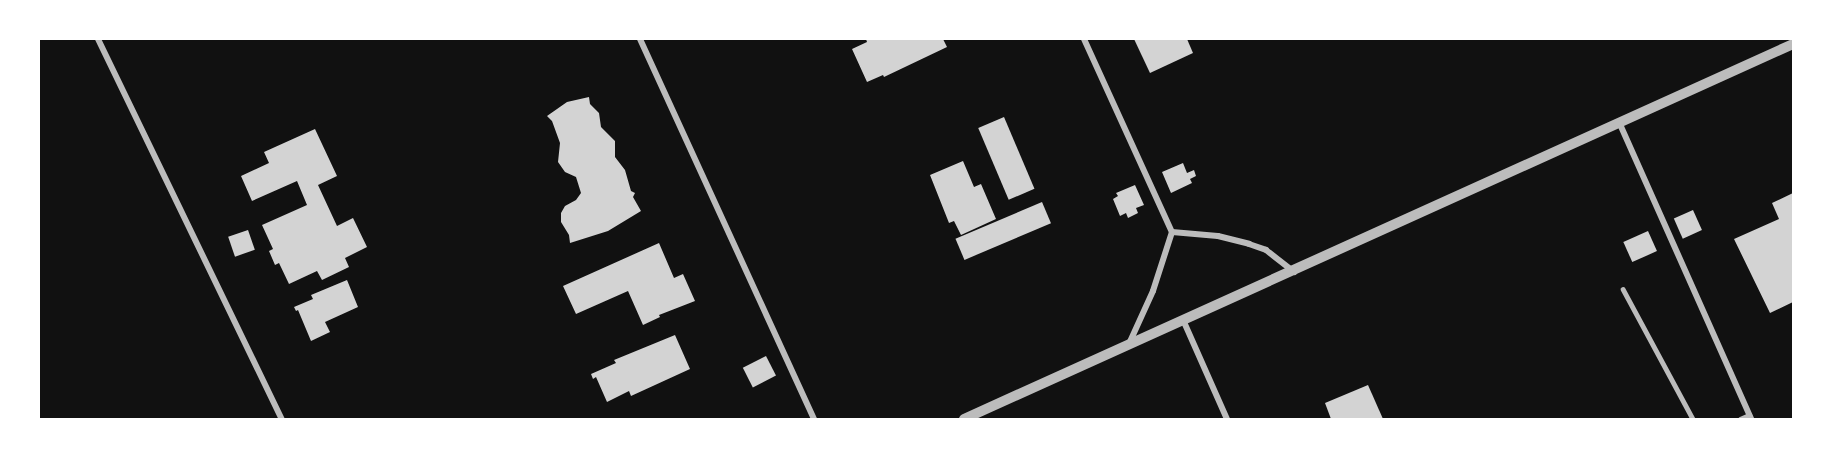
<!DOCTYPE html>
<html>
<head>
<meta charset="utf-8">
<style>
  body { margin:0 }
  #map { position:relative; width:1832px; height:458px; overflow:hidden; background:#111; font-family:Lato,sans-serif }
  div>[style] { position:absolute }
  .building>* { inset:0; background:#d3d3d3; transform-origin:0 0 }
  .service>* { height:4.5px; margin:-2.25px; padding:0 2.25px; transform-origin:2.25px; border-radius:2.25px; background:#bcbcbc }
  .minor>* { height:6px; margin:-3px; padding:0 3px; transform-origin:3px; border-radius:3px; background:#bcbcbc }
  .tertiary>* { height:10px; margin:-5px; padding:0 5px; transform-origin:5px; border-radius:5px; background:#bcbcbc }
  span { translate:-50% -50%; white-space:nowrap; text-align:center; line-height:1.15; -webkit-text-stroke:4.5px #fff; paint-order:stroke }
  .frame { position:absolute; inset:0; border:40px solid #fff; pointer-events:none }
</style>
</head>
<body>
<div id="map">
  <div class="building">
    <div style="clip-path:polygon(866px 39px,943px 39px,947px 47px,884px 77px,883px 75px,867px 82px,852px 49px,867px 42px)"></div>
    <div style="clip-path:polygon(1134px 39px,1187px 39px,1193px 53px,1150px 73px)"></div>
    <div style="clip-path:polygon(589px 97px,590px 104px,599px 113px,601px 127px,615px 141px,615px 157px,625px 170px,631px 191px,635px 193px,633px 197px,641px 211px,608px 231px,570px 243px,569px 235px,561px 222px,561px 213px,565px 206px,576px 200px,581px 193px,576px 177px,565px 172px,558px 162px,560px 143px,552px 121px,547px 116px,567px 102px)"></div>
    <div style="left:1004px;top:117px;width:78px;height:28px;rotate:67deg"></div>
    <div style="clip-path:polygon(315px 129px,337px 176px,318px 185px,337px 226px,353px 218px,367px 247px,345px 258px,349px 267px,322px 280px,317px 271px,289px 284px,279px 263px,275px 265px,269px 251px,273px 249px,262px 225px,307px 205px,297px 181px,252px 201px,241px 176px,269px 163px,264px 152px)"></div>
    <div style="clip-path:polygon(963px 161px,974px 187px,981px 184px,996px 219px,961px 235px,954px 221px,949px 223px,930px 175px)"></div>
    <div style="clip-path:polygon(1183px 163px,1187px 173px,1194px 170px,1196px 176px,1190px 179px,1192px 183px,1171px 193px,1162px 172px)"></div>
    <div style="clip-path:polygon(1135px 185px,1144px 205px,1136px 208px,1138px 213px,1128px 218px,1126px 213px,1120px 216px,1113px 199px,1118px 196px,1116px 193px)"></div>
    <div style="clip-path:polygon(1793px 193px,1793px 302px,1770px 313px,1734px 239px,1779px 219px,1772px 203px)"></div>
    <div style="left:1042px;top:202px;width:23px;height:94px;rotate:67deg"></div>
    <div style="left:1693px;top:210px;width:22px;height:21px;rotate:66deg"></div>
    <div style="left:248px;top:230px;width:21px;height:21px;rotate:71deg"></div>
    <div style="left:1648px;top:231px;width:22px;height:27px;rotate:66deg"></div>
    <div style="clip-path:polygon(659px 243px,674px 278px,683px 274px,695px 301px,659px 315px,660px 317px,643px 325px,628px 291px,576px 314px,563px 286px)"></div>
    <div style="clip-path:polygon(347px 280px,358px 307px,325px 322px,330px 332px,311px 341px,298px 310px,296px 311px,294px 307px,313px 299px,311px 295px)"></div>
    <div style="clip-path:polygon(675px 335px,690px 369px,631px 396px,629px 391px,607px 402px,596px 377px,593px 379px,591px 374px,616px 363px,614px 360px)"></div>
    <div style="left:766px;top:356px;width:22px;height:26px;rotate:63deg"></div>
    <div style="clip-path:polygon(1368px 385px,1383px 419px,1331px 419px,1325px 403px)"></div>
  </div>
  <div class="service">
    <div style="left:1623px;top:289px;width:148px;rotate:61.7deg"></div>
    <div style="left:1740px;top:419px;width:10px;rotate:-24deg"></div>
  </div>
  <div class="minor">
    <div style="left:98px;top:39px;width:422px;rotate:64.2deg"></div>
    <div style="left:640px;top:39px;width:418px;rotate:65.4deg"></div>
    <div style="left:1084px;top:39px;width:212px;rotate:65.5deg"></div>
    <div style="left:1172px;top:232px;width:62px;rotate:107.9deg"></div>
    <div style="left:1153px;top:291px;width:58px;rotate:114.4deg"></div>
    <div style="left:1619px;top:122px;width:325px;rotate:66deg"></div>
    <div style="left:1172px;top:232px;width:46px;rotate:5deg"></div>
    <div style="left:1218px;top:236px;width:32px;rotate:14deg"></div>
    <div style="left:1249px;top:244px;width:18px;rotate:19deg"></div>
    <div style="left:1266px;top:250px;width:36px;rotate:38deg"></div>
    <div style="left:1184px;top:322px;width:106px;rotate:66.1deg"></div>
  </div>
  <div class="tertiary">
    <div style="left:964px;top:419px;width:910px;rotate:-24.34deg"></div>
  </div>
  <div class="frame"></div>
</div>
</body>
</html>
